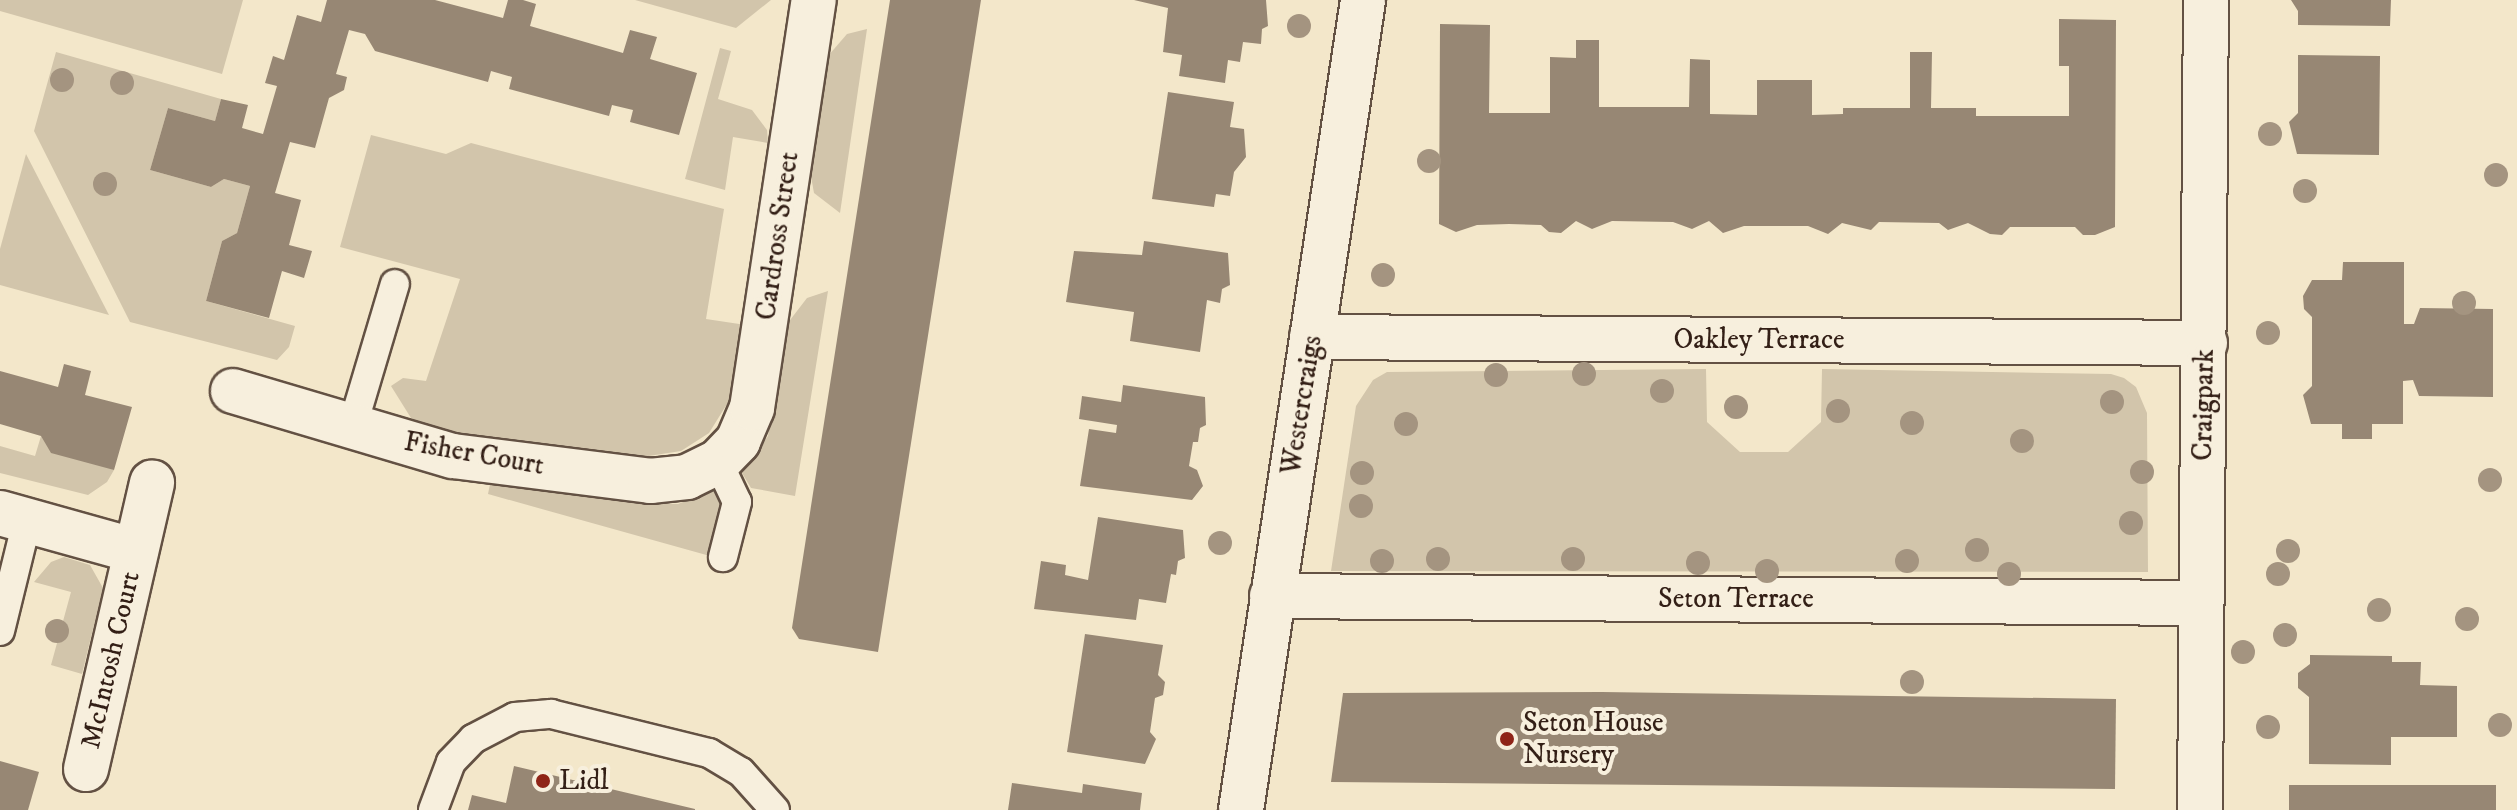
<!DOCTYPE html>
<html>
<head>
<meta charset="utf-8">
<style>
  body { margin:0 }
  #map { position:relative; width:2517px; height:810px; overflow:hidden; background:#f3e7ca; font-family:"IM FELL DW Pica",serif }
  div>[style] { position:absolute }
  .green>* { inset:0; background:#d2c5ab }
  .building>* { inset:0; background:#978774; transform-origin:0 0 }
  .roads { filter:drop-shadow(2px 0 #635143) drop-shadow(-2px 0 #635143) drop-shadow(0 2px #635143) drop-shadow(0 -2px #635143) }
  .service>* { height:28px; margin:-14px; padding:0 14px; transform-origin:14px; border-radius:14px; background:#f7efdd }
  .minor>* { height:44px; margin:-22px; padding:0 22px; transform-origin:22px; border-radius:22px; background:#f7efdd }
  .trees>* { width:24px; height:24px; margin:-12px; border-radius:50%; background:#a49480 }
  .dots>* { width:22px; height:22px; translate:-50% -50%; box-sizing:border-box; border:4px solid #f7efdd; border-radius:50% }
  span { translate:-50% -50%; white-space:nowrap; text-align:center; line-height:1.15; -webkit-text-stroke:8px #f7efdd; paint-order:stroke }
  .street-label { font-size:28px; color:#331f16 }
  .poi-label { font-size:28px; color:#331f16 }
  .left { translate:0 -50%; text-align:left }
</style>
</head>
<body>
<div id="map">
  <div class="green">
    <div style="clip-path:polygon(0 0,243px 0,222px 74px,0 11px)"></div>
    <div style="clip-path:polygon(635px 0,771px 0,736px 28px)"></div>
    <div style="clip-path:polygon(867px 29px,840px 213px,814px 193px,810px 171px,828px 56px,847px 34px)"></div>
    <div style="clip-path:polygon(720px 48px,731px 51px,718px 99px,752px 110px,767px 130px,768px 143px,733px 137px,725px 190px,685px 179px)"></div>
    <div style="clip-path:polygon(56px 52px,221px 99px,215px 121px,168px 108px,150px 170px,211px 187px,224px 179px,250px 186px,237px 233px,222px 241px,206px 301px,295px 326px,289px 347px,277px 360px,130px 322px,34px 131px)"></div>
    <div style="clip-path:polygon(371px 135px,446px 154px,471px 143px,724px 209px,706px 319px,746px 325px,732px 396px,709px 433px,681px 451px,642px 457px,443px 432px,411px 418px,391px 386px,403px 378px,426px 381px,460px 279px,340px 247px)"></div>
    <div style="clip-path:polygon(26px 154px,109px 315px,0 285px,0 249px)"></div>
    <div style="clip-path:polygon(828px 291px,795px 496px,751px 488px,742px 473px,768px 436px,787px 324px,807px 298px)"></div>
    <div style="clip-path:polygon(1706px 369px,1707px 422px,1740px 452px,1788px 452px,1821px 422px,1822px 369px,2111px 374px,2124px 378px,2136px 387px,2147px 413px,2148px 572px,1331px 571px,1356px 406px,1373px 380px,1387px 372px)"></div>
    <div style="clip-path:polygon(41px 436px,114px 470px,107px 482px,88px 495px,0 473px,0 446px,35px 456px)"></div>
    <div style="clip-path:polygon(490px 484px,643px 503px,678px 504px,713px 490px,723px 506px,710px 556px,488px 494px)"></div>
    <div style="clip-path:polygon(64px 557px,90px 565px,103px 588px,82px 674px,51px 665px,71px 592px,34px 582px,51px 562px)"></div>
  </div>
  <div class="building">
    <div style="clip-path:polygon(327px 0,435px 0,503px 18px,508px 0,523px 0,536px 4px,530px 26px,623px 53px,630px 30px,657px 37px,650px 59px,697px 73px,679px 135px,630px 122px,633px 110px,612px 105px,609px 116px,509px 89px,512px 77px,491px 71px,488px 82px,375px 51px,365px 34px,349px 30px,336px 74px,347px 77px,344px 90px,329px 98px,315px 148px,290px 142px,275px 193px,301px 200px,289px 245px,312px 251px,304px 278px,282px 271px,269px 318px,206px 301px,222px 241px,237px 233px,250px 186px,224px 179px,211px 187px,150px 170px,168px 108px,215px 121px,221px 99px,248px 105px,242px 128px,263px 134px,277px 86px,265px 83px,273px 56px,284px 60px,297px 15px,321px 22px)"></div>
    <div style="clip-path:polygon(890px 0,981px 0,878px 652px,799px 639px,792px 628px)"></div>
    <div style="clip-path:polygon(1134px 0,1266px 0,1268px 26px,1262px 29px,1261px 44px,1243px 42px,1240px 62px,1228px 60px,1225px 83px,1179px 76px,1182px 55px,1163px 52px,1168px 8px)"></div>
    <div style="clip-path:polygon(2291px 0,2391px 0,2390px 26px,2298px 25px,2298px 11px)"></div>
    <div style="clip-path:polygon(2059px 19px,2116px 20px,2115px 227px,2095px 235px,2083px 235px,2075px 227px,2010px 227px,2002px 235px,1990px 234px,1968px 223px,1948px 230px,1939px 223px,1879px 222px,1871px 230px,1842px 223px,1828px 234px,1808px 226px,1744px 226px,1723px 233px,1709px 221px,1692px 229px,1673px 222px,1612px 221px,1592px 229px,1576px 221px,1561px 233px,1549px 232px,1541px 225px,1509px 224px,1477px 225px,1456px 232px,1439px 224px,1440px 24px,1490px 25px,1489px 113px,1550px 113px,1550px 57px,1576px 58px,1576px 40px,1599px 40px,1599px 107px,1689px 107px,1690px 59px,1710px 60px,1710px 114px,1757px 115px,1757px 80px,1812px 80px,1812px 115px,1843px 114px,1843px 108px,1910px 108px,1910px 52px,1932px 52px,1931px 108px,1976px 108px,1976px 116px,2069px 116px,2069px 66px,2059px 66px)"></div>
    <div style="clip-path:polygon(2298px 55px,2380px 56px,2379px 155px,2297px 154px,2289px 122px,2298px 113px)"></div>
    <div style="clip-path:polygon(1168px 92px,1234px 102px,1230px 127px,1244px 129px,1246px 157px,1234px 172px,1230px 196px,1216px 194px,1214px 207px,1152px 199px)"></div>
    <div style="clip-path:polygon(1144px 241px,1228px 253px,1230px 285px,1222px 289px,1220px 303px,1207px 300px,1200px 352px,1130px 341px,1134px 312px,1066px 302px,1074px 251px,1142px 255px)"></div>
    <div style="clip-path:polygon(2343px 262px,2404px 262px,2404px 324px,2414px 324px,2420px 308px,2493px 309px,2493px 397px,2419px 396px,2413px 380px,2403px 381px,2403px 424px,2372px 424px,2372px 439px,2342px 439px,2342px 424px,2311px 424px,2303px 395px,2312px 386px,2312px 317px,2304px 309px,2303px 296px,2312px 280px,2342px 280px)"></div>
    <div style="clip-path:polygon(64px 364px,91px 371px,85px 395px,132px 407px,114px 470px,51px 453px,41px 436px,0 424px,0 371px,58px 387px)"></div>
    <div style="clip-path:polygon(1123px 385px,1205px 397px,1206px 425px,1200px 428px,1198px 442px,1193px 442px,1189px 466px,1197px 470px,1203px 486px,1192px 500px,1080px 486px,1089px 429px,1116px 433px,1117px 425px,1079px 419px,1082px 396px,1121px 402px)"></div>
    <div style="clip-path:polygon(1098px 517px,1183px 530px,1185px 558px,1178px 561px,1176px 575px,1171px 574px,1166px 603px,1139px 599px,1136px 620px,1034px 609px,1041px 561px,1066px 565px,1065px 575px,1088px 580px)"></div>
    <div style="clip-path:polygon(1085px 634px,1163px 645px,1158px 675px,1165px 682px,1163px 695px,1155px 698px,1150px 732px,1156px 739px,1145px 764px,1067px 752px)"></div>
    <div style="clip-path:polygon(2310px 655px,2392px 656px,2392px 662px,2421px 662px,2420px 685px,2457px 686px,2457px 737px,2391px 737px,2391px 765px,2309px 764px,2309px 697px,2298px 688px,2298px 673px,2310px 664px)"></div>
    <div style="clip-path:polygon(1602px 692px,2116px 699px,2115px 789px,1331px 782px,1343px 693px)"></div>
    <div style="clip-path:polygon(0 761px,39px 772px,28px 810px,0 810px)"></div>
    <div style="clip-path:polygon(514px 766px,695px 809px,695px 810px,468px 810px,472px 795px,506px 803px)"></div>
    <div style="clip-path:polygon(1012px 783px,1082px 793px,1083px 784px,1142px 793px,1140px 810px,1008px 810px)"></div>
    <div style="left:2496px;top:785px;width:25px;height:207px;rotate:90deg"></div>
  </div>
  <div class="roads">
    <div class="service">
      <div style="left:352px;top:428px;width:150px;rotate:-73.4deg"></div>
      <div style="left:718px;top:462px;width:44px;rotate:64.6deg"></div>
      <div style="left:737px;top:502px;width:57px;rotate:104.3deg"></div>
      <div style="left:0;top:631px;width:113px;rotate:-76.2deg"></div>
      <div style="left:433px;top:810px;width:51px;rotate:-69.4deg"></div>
      <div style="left:451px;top:762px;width:32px;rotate:-46deg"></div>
      <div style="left:473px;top:739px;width:47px;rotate:-27.6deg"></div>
      <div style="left:515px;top:717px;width:36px;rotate:-5deg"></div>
      <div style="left:551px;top:714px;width:163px;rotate:13.9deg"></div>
      <div style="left:709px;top:753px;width:37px;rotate:31deg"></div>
      <div style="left:741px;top:772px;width:51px;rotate:48.2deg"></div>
    </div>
    <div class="minor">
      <div style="left:1312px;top:337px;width:893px;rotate:0.38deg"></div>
      <div style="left:233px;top:391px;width:229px;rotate:16.5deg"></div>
      <div style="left:453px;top:456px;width:199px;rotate:7.2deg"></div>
      <div style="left:650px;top:481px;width:37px;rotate:-6deg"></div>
      <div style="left:687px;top:477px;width:34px;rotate:-26deg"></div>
      <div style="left:718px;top:462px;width:29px;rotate:-46deg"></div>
      <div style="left:738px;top:441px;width:36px;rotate:-67deg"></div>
      <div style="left:752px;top:408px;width:413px;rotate:-81.4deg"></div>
      <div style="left:0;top:513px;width:141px;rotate:15.6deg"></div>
      <div style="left:1272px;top:596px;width:929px;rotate:0.43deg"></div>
      <div style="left:86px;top:769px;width:294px;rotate:-77deg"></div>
      <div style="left:1241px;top:810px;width:819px;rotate:-81.43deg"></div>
      <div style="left:2200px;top:810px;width:810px;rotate:-89.58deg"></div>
    </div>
  </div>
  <div class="trees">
    <div style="left:1299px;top:26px"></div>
    <div style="left:62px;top:80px"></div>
    <div style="left:122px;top:83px"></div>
    <div style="left:2270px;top:134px"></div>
    <div style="left:1429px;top:161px"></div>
    <div style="left:2496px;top:175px"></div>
    <div style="left:105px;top:184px"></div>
    <div style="left:2305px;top:191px"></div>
    <div style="left:1383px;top:275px"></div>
    <div style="left:2464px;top:303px"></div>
    <div style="left:2268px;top:333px"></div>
    <div style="left:1584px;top:374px"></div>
    <div style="left:1496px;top:375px"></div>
    <div style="left:1662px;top:391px"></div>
    <div style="left:2112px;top:402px"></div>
    <div style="left:1736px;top:407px"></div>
    <div style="left:1838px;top:411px"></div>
    <div style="left:1912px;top:423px"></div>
    <div style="left:1406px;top:424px"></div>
    <div style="left:2022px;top:441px"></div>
    <div style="left:2142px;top:472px"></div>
    <div style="left:1362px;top:473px"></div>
    <div style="left:2490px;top:480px"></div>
    <div style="left:1361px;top:506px"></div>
    <div style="left:2131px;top:523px"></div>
    <div style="left:1220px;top:543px"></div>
    <div style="left:1977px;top:550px"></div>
    <div style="left:2288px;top:551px"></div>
    <div style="left:1438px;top:559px"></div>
    <div style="left:1573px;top:559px"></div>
    <div style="left:1382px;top:561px"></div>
    <div style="left:1907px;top:561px"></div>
    <div style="left:1698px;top:563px"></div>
    <div style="left:1767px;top:571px"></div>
    <div style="left:2009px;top:574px"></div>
    <div style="left:2278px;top:574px"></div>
    <div style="left:2379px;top:610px"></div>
    <div style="left:2467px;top:619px"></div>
    <div style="left:57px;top:631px"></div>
    <div style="left:2285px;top:635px"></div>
    <div style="left:2243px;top:652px"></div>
    <div style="left:1912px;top:682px"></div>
    <div style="left:2500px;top:725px"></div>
    <div style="left:2268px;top:727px"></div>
  </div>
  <div class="dots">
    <div style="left:1507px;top:739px;background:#8f2418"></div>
    <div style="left:543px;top:781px;background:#8f2418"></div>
  </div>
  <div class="street-label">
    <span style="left:778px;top:236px;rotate:-82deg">Cardross Street</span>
    <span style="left:1759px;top:340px">Oakley Terrace</span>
    <span style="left:1302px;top:405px;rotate:-81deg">Westercraigs</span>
    <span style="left:2204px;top:405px;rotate:-89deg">Craigpark</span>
    <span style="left:474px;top:454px;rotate:10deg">Fisher Court</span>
    <span style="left:1736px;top:599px">Seton Terrace</span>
    <span style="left:111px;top:660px;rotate:-77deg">McIntosh Court</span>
  </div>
  <div class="poi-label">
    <span class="left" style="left:1523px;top:739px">Seton House<br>Nursery</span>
    <span class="left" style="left:559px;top:781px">Lidl</span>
  </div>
</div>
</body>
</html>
